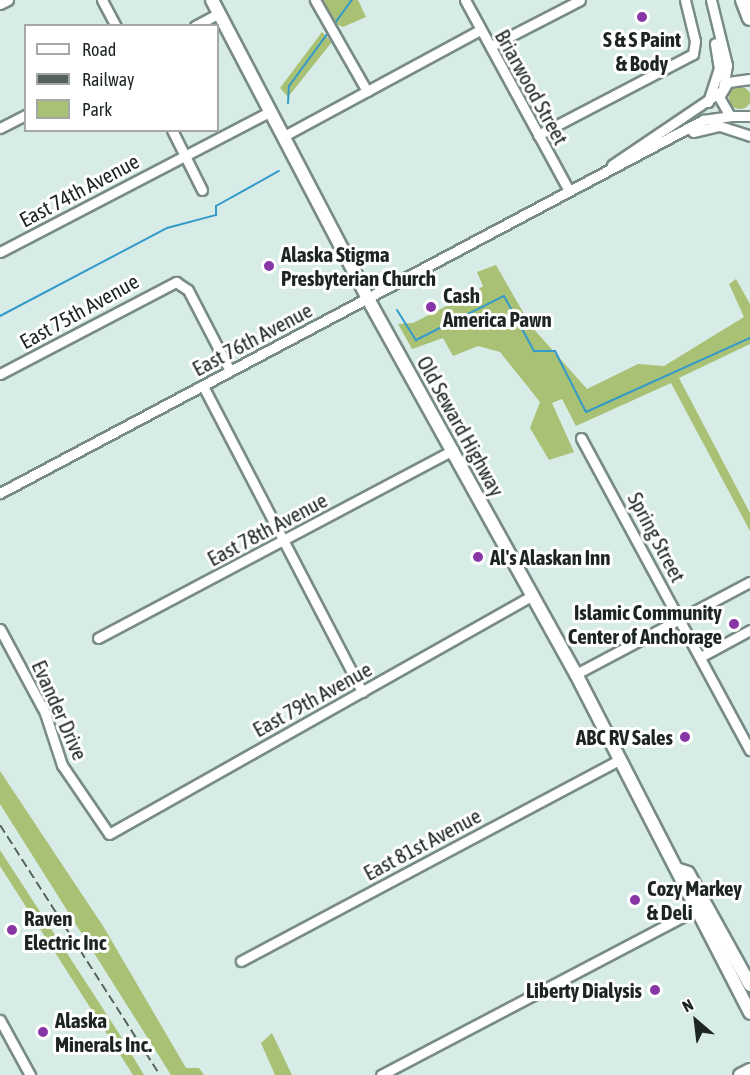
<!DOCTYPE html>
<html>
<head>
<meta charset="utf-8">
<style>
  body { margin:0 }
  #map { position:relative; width:750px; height:1075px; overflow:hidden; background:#d7ece7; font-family:"Asap Condensed",sans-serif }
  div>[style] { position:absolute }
  .green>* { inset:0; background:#a9c174 }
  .round { border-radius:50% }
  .stream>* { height:2px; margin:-1px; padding:0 1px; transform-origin:1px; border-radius:1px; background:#339ac9 }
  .roads { filter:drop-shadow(2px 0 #798b87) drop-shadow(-2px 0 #798b87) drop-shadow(0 2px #798b87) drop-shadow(0 -2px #798b87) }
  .minor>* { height:9px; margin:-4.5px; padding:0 4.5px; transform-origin:4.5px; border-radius:4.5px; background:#fff }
  .major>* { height:12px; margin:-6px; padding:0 6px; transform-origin:6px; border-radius:6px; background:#fff }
  .highway>* { height:14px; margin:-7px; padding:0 7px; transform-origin:7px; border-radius:7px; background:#fff }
  .rail>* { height:2px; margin-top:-1px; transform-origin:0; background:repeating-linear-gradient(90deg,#54605d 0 9px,transparent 0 13.5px) }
  .dots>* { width:16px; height:16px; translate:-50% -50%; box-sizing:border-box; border:3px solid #fff; border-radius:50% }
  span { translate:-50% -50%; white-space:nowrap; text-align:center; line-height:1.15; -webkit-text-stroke:6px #fff; paint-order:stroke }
  .poi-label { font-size:21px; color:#1d2523; font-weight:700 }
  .left { translate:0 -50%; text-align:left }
  .right { translate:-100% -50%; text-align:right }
  .street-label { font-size:21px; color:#1d2523 }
  .legend { position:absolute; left:24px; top:24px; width:195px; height:108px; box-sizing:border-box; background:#fff; border:2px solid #a5a8a7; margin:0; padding:8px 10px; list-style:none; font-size:18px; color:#1d2523 }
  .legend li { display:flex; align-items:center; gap:12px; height:30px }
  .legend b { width:30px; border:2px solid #a5a8a7 }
  .north { position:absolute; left:666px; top:991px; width:60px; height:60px; -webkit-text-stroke:4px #fff; paint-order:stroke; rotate:332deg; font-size:16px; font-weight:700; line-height:24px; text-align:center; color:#1d2523 }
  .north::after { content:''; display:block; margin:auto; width:21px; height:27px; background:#1d2523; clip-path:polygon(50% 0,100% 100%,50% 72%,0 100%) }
</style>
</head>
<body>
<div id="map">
  <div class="green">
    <div style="clip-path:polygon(319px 0,358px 0,366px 17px,343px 27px,332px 22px)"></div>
    <div style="clip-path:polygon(322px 32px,332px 42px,288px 97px,280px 88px)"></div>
    <div class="round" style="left:729px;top:87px;width:22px;height:22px"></div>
    <div style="clip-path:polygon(496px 265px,531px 326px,587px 389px,638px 364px,664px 366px,744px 317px,729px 284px,736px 279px,750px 304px,750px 344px,679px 378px,750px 513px,750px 531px,671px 383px,576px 426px,562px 399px,552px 403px,574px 452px,549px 460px,530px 428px,540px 402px,500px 352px,478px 346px,453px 356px,443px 338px,412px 349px,398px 324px,413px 323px,478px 290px,483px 286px,477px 272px)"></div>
    <div style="clip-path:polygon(0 771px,103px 926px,186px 1068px,199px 1068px,204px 1075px,171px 1075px,0 804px)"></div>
    <div style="clip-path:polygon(0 850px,122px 1038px,144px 1075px,133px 1075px,0 866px)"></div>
    <div style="clip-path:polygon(272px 1033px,292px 1075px,275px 1075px,261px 1043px)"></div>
  </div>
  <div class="stream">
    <div style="left:335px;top:23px;width:29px;rotate:-54deg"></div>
    <div style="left:288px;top:103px;width:17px;rotate:-87deg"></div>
    <div style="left:289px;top:86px;width:66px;rotate:-53.7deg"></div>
    <div style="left:397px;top:310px;width:36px;rotate:58deg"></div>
    <div style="left:416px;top:340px;width:98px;rotate:-26.6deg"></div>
    <div style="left:504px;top:296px;width:63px;rotate:61.4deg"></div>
    <div style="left:534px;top:351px;width:21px"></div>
    <div style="left:555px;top:351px;width:68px;rotate:63.1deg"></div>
    <div style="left:586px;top:412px;width:180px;rotate:-24.3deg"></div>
    <div style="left:0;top:316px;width:189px;rotate:-27.8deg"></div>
    <div style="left:167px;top:228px;width:51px;rotate:-14.9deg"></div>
    <div style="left:216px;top:215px;width:9px;rotate:-90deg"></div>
    <div style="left:216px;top:206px;width:72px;rotate:-29.1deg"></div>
  </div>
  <div class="roads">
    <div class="minor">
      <div style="left:102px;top:0;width:30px;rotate:62deg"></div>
      <div style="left:315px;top:0;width:105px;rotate:60.3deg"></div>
      <div style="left:465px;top:0;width:217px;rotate:61.4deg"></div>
      <div style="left:711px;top:0;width:67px;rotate:76.2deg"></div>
      <div style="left:727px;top:65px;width:22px;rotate:100deg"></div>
      <div style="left:0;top:4px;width:9px;rotate:-27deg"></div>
      <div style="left:195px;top:26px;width:27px;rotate:-28deg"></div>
      <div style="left:491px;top:46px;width:100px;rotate:-27.3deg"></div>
      <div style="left:750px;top:79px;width:22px;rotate:172deg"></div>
      <div style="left:728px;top:82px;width:17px;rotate:121deg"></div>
      <div style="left:719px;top:97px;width:22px;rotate:60deg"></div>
      <div style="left:730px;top:116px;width:20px"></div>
      <div style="left:708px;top:102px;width:35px;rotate:-72deg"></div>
      <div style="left:719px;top:69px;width:26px;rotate:-99deg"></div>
      <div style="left:0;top:128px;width:29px;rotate:-27deg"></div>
      <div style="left:172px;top:130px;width:67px;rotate:63.4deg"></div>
      <div style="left:693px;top:132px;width:28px;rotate:-13deg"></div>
      <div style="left:720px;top:126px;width:32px;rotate:18deg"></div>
      <div style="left:538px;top:135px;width:175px;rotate:-27.6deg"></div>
      <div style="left:693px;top:54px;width:13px;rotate:-81deg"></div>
      <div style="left:695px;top:41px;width:42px;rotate:-103.7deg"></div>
      <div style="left:284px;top:136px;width:223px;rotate:-28.4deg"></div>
      <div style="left:612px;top:165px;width:130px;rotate:-34.1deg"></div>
      <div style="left:0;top:252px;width:305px;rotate:-27.5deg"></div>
      <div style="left:0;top:374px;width:199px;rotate:-27.6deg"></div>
      <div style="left:176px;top:282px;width:14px;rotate:34deg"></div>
      <div style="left:188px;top:290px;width:91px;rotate:62.6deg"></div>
      <div style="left:203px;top:386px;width:345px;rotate:62.5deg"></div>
      <div style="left:581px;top:438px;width:355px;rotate:61.6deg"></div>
      <div style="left:0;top:493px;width:796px;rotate:-27.95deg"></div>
      <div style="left:703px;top:120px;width:27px;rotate:-8deg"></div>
      <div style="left:0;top:629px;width:95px;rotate:61.8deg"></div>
      <div style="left:45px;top:713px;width:55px;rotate:71.9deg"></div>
      <div style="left:62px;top:765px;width:83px;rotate:55.7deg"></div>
      <div style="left:109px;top:834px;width:485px;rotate:-29.4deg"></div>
      <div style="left:98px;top:638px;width:402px;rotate:-27.9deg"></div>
      <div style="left:702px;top:656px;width:55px;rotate:-28.4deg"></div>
      <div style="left:576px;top:674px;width:197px;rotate:-27.9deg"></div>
      <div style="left:241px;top:961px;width:430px;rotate:-28deg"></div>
      <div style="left:0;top:1020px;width:63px;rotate:61.4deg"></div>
      <div style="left:381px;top:1075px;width:355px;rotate:-27.7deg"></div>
    </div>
    <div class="major">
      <div style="left:212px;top:0;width:337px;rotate:62.4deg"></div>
      <div style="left:368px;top:299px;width:429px;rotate:61deg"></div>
      <div style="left:576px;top:674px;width:381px;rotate:62.8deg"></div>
      <div style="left:679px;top:870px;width:9px;rotate:18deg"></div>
      <div style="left:688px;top:873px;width:128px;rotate:61deg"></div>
      <div style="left:740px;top:1075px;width:11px;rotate:-27deg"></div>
    </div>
    <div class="highway">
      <div style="left:743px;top:0;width:19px;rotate:69deg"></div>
    </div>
  </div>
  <div class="rail">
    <div style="left:0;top:825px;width:297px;rotate:57.4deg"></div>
  </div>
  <div class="dots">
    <div style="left:642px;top:17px;background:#8836a6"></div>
    <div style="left:269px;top:266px;background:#8836a6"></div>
    <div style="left:431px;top:307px;background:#8836a6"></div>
    <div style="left:478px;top:557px;background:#8836a6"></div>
    <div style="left:734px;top:624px;background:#8836a6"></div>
    <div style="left:685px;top:737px;background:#8836a6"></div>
    <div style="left:635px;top:900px;background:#8836a6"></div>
    <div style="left:12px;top:930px;background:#8836a6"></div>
    <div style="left:655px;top:990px;background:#8836a6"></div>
    <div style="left:43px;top:1032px;background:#8836a6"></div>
  </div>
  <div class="poi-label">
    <span style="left:642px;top:51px">S &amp; S Paint<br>&amp; Body</span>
    <span class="left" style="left:281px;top:266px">Alaska Stigma<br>Presbyterian Church</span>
    <span class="left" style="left:443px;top:307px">Cash<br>America Pawn</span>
    <span class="left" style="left:490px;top:557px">Al's Alaskan Inn</span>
    <span class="right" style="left:722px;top:624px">Islamic Community<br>Center of Anchorage</span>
    <span class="right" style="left:673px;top:737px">ABC RV Sales</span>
    <span class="left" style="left:647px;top:900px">Cozy Markey<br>&amp; Deli</span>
    <span class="left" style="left:24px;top:930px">Raven<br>Electric Inc</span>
    <span class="right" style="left:642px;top:990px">Liberty Dialysis</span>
    <span class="left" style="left:55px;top:1032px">Alaska<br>Minerals Inc.</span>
  </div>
  <div class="street-label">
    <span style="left:532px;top:87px;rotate:61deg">Briarwood Street</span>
    <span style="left:79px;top:190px;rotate:-28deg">East 74th Avenue</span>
    <span style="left:79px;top:311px;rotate:-29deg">East 75th Avenue</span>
    <span style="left:252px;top:339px;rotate:-28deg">East 76th Avenue</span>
    <span style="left:461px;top:426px;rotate:61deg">Old Seward Highway</span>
    <span style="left:267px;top:529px;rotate:-28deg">East 78th Avenue</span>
    <span style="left:657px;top:537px;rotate:62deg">Spring Street</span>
    <span style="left:312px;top:699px;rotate:-29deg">East 79th Avenue</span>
    <span style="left:60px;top:710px;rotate:66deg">Evander Drive</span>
    <span style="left:422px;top:844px;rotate:-28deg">East 81st Avenue</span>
  </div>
  <ul class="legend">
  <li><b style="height:8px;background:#fff"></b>Road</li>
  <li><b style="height:8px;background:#54605d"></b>Railway</li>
  <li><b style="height:16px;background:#a9c174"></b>Park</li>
  </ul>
  <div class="north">N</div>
</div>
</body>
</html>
